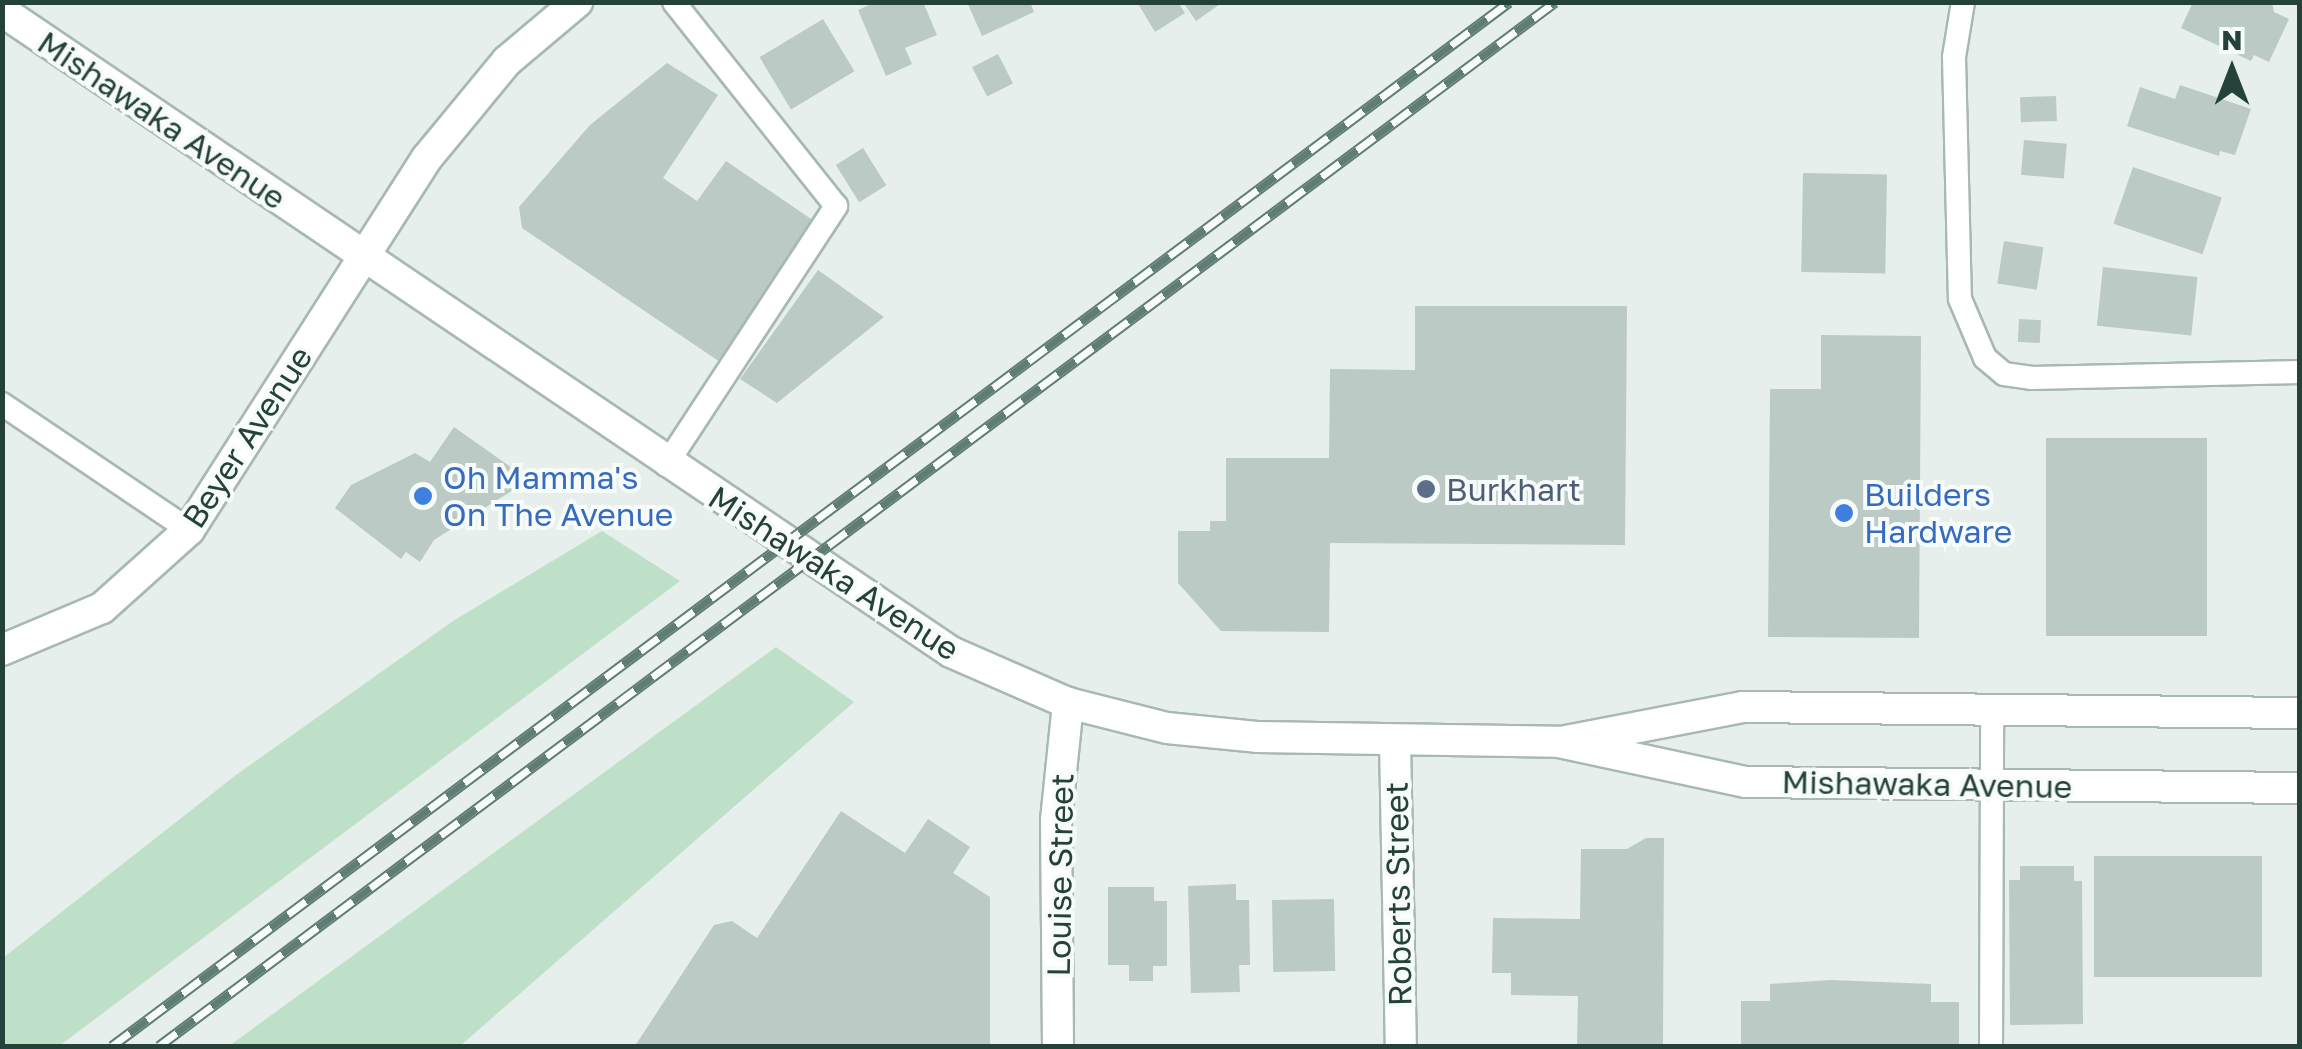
<!DOCTYPE html>
<html>
<head>
<meta charset="utf-8">
<style>
  body { margin:0 }
  #map { position:relative; width:2302px; height:1049px; overflow:hidden; background:#e6efeb; font-family:"Golos Text",sans-serif }
  div>[style] { position:absolute }
  .green>* { inset:0; background:#bfe0c8 }
  .building>* { inset:0; background:#bbcac4; transform-origin:0 0 }
  .roads { filter:drop-shadow(2px 0 #a8b8b2) drop-shadow(-2px 0 #a8b8b2) drop-shadow(0 2px #a8b8b2) drop-shadow(0 -2px #a8b8b2) }
  .lane>* { height:22px; margin:-11px; padding:0 11px; transform-origin:11px; border-radius:11px; background:#fff }
  .street>* { height:30px; margin:-15px; padding:0 15px; transform-origin:15px; border-radius:15px; background:#fff }
  .secondary>* { height:30px; margin:-15px; padding:0 15px; transform-origin:15px; border-radius:15px; background:#fff }
  .rail>* { height:11px; margin-top:-5.5px; transform-origin:0; background:repeating-linear-gradient(90deg,#f7fbf9 0 22px,#5f7d75 0 44px); box-sizing:border-box; border-block:2px solid #5f7d75 }
  .dots>* { width:28px; height:28px; translate:-50% -50%; box-sizing:border-box; border:5px solid #f7fbf9; border-radius:50% }
  span { translate:-50% -50%; white-space:nowrap; text-align:center; line-height:1.15; -webkit-text-stroke:8px #f7fbf9; paint-order:stroke }
  .street-label { font-size:32px; color:#24423a }
  .shop-label { font-size:32px; color:#366cbe }
  .left { translate:0 -50%; text-align:left }
  .service-label { font-size:32px; color:#4e5e75 }
  .frame { position:absolute; inset:0; border:5px solid #24423a; pointer-events:none }
  .north { position:absolute; left:2182px; top:20px; width:100px; height:100px; -webkit-text-stroke:8px #f7fbf9; paint-order:stroke; rotate:0deg; font-size:28px; font-weight:700; line-height:40px; text-align:center; color:#24423a }
  .north::after { content:''; display:block; margin:auto; width:35px; height:45px; background:#24423a; clip-path:polygon(50% 0,100% 100%,50% 72%,0 100%) }
</style>
</head>
<body>
<div id="map">
  <div class="green">
    <div style="clip-path:polygon(602px 531px,680px 581px,59px 1046px,3px 1046px,3px 958px,236px 775px,453px 621px)"></div>
    <div style="clip-path:polygon(776px 647px,854px 702px,460px 1046px,229px 1046px)"></div>
  </div>
  <div class="building">
    <div style="clip-path:polygon(876px 2px,923px 2px,937px 35px,905px 48px,912px 64px,886px 76px,858px 10px)"></div>
    <div style="clip-path:polygon(967px 2px,1030px 2px,1034px 12px,982px 36px)"></div>
    <div style="clip-path:polygon(1137px 2px,1178px 2px,1185px 13px,1155px 32px)"></div>
    <div style="clip-path:polygon(1183px 2px,1223px 2px,1196px 21px)"></div>
    <div style="clip-path:polygon(2193px 2px,2272px 2px,2274px 12px,2289px 19px,2269px 62px,2254px 55px,2251px 61px,2181px 28px)"></div>
    <div style="left:823px;top:19px;width:61px;height:74px;rotate:59deg"></div>
    <div style="left:998px;top:54px;width:33px;height:29px;rotate:63deg"></div>
    <div style="clip-path:polygon(667px 63px,718px 95px,663px 178px,697px 201px,726px 161px,814px 221px,720px 362px,522px 228px,519px 207px,590px 125px)"></div>
    <div style="clip-path:polygon(2180px 85px,2251px 109px,2235px 155px,2220px 151px,2219px 156px,2127px 126px,2140px 87px,2175px 99px)"></div>
    <div style="left:2056px;top:96px;width:25px;height:36px;rotate:88deg"></div>
    <div style="left:2024px;top:140px;width:43px;height:35px;rotate:5deg"></div>
    <div style="left:863px;top:148px;width:44px;height:32px;rotate:58deg"></div>
    <div style="left:2133px;top:167px;width:94px;height:60px;rotate:19deg"></div>
    <div style="left:1803px;top:173px;width:84px;height:99px;rotate:1deg"></div>
    <div style="left:2004px;top:241px;width:40px;height:43px;rotate:9deg"></div>
    <div style="left:2103px;top:267px;width:95px;height:59px;rotate:6deg"></div>
    <div style="clip-path:polygon(818px 270px,884px 317px,777px 403px,740px 379px)"></div>
    <div style="clip-path:polygon(1415px 306px,1627px 306px,1625px 545px,1330px 543px,1329px 632px,1221px 631px,1178px 583px,1178px 531px,1210px 531px,1210px 521px,1226px 521px,1226px 458px,1329px 458px,1330px 369px,1415px 370px)"></div>
    <div style="left:2019px;top:319px;width:22px;height:23px;rotate:3deg"></div>
    <div style="clip-path:polygon(1821px 335px,1921px 336px,1919px 638px,1768px 637px,1770px 389px,1821px 389px)"></div>
    <div style="clip-path:polygon(454px 427px,529px 480px,434px 540px,420px 562px,406px 552px,401px 559px,335px 508px,351px 485px,415px 453px,430px 462px)"></div>
    <div style="left:2046px;top:438px;width:161px;height:198px"></div>
    <div style="clip-path:polygon(841px 811px,905px 853px,928px 819px,970px 847px,953px 873px,990px 897px,990px 1046px,635px 1046px,714px 925px,732px 921px,757px 938px)"></div>
    <div style="clip-path:polygon(1646px 838px,1664px 838px,1663px 1046px,1577px 1046px,1578px 996px,1511px 995px,1511px 973px,1492px 973px,1493px 918px,1580px 919px,1581px 849px,1627px 849px)"></div>
    <div style="left:2094px;top:856px;width:168px;height:121px"></div>
    <div style="clip-path:polygon(2020px 866px,2074px 866px,2074px 881px,2082px 881px,2083px 1024px,2010px 1025px,2009px 880px,2020px 880px)"></div>
    <div style="clip-path:polygon(1236px 884px,1236px 900px,1249px 900px,1250px 965px,1239px 965px,1240px 992px,1191px 993px,1188px 886px)"></div>
    <div style="clip-path:polygon(1108px 887px,1154px 887px,1154px 901px,1167px 901px,1167px 966px,1153px 966px,1153px 981px,1129px 981px,1129px 965px,1108px 965px)"></div>
    <div style="left:1334px;top:899px;width:72px;height:62px;rotate:89deg"></div>
    <div style="clip-path:polygon(1831px 980px,1931px 984px,1931px 1002px,1959px 1002px,1959px 1046px,1741px 1046px,1741px 1001px,1770px 1001px,1770px 984px)"></div>
  </div>
  <div class="roads">
    <div class="lane">
      <div style="left:1963px;top:2px;width:56px;rotate:99.3deg"></div>
      <div style="left:1954px;top:57px;width:242px;rotate:88.6deg"></div>
      <div style="left:1960px;top:299px;width:64px;rotate:67deg"></div>
      <div style="left:1985px;top:358px;width:25px;rotate:40deg"></div>
      <div style="left:2004px;top:374px;width:27px;rotate:8deg"></div>
      <div style="left:2031px;top:378px;width:269px;rotate:-1.3deg"></div>
      <div style="left:2px;top:404px;width:225px;rotate:34deg"></div>
      <div style="left:666px;top:465px;width:310px;rotate:-56.7deg"></div>
      <div style="left:836px;top:206px;width:260px;rotate:-128.5deg"></div>
      <div style="left:1991px;top:1046px;width:336px;rotate:-89.8deg"></div>
    </div>
    <div class="street">
      <div style="left:1395px;top:741px;width:305px;rotate:88.9deg"></div>
      <div style="left:1058px;top:1046px;width:226px;rotate:-90.5deg"></div>
      <div style="left:1056px;top:820px;width:118px;rotate:-84.1deg"></div>
    </div>
    <div class="secondary">
      <div style="left:2px;top:11px;width:1145px;rotate:34.04deg"></div>
      <div style="left:951px;top:652px;width:128px;rotate:23.6deg"></div>
      <div style="left:1068px;top:703px;width:102px;rotate:14.2deg"></div>
      <div style="left:1167px;top:728px;width:90px;rotate:5.7deg"></div>
      <div style="left:1257px;top:737px;width:302px;rotate:0.9deg"></div>
      <div style="left:1559px;top:742px;width:190px;rotate:12.1deg"></div>
      <div style="left:1745px;top:782px;width:555px;rotate:0.62deg"></div>
      <div style="left:2px;top:650px;width:108px;rotate:-22.8deg"></div>
      <div style="left:102px;top:608px;width:117px;rotate:-41.9deg"></div>
      <div style="left:189px;top:530px;width:442px;rotate:-57.4deg"></div>
      <div style="left:427px;top:158px;width:126px;rotate:-50.5deg"></div>
      <div style="left:507px;top:61px;width:92px;rotate:-40.1deg"></div>
      <div style="left:1566px;top:741px;width:180px;rotate:-10.9deg"></div>
      <div style="left:1743px;top:707px;width:557px;rotate:0.62deg"></div>
    </div>
  </div>
  <div class="rail">
    <div style="left:112px;top:1046px;width:1744px;rotate:-36.77deg"></div>
    <div style="left:159px;top:1046px;width:1743px;rotate:-36.79deg"></div>
  </div>
  <div class="dots">
    <div style="left:1426px;top:489px;background:#5c6f8a"></div>
    <div style="left:423px;top:496px;background:#3f7fe0"></div>
    <div style="left:1844px;top:513px;background:#3f7fe0"></div>
  </div>
  <div class="street-label">
    <span style="left:162px;top:120px;rotate:34deg">Mishawaka Avenue</span>
    <span style="left:247px;top:437px;rotate:-57deg">Beyer Avenue</span>
    <span style="left:834px;top:573px;rotate:33deg">Mishawaka Avenue</span>
    <span style="left:1927px;top:784px;rotate:1deg">Mishawaka Avenue</span>
    <span style="left:1060px;top:875px;rotate:-89deg">Louise Street</span>
    <span style="left:1398px;top:894px;rotate:-91deg">Roberts Street</span>
  </div>
  <div class="shop-label">
    <span class="left" style="left:443px;top:496px">Oh Mamma's<br>On The Avenue</span>
    <span class="left" style="left:1864px;top:513px">Builders<br>Hardware</span>
  </div>
  <div class="service-label">
    <span class="left" style="left:1446px;top:489px">Burkhart</span>
  </div>
  <div class="frame"></div>
  <div class="north">N</div>
</div>
</body>
</html>
